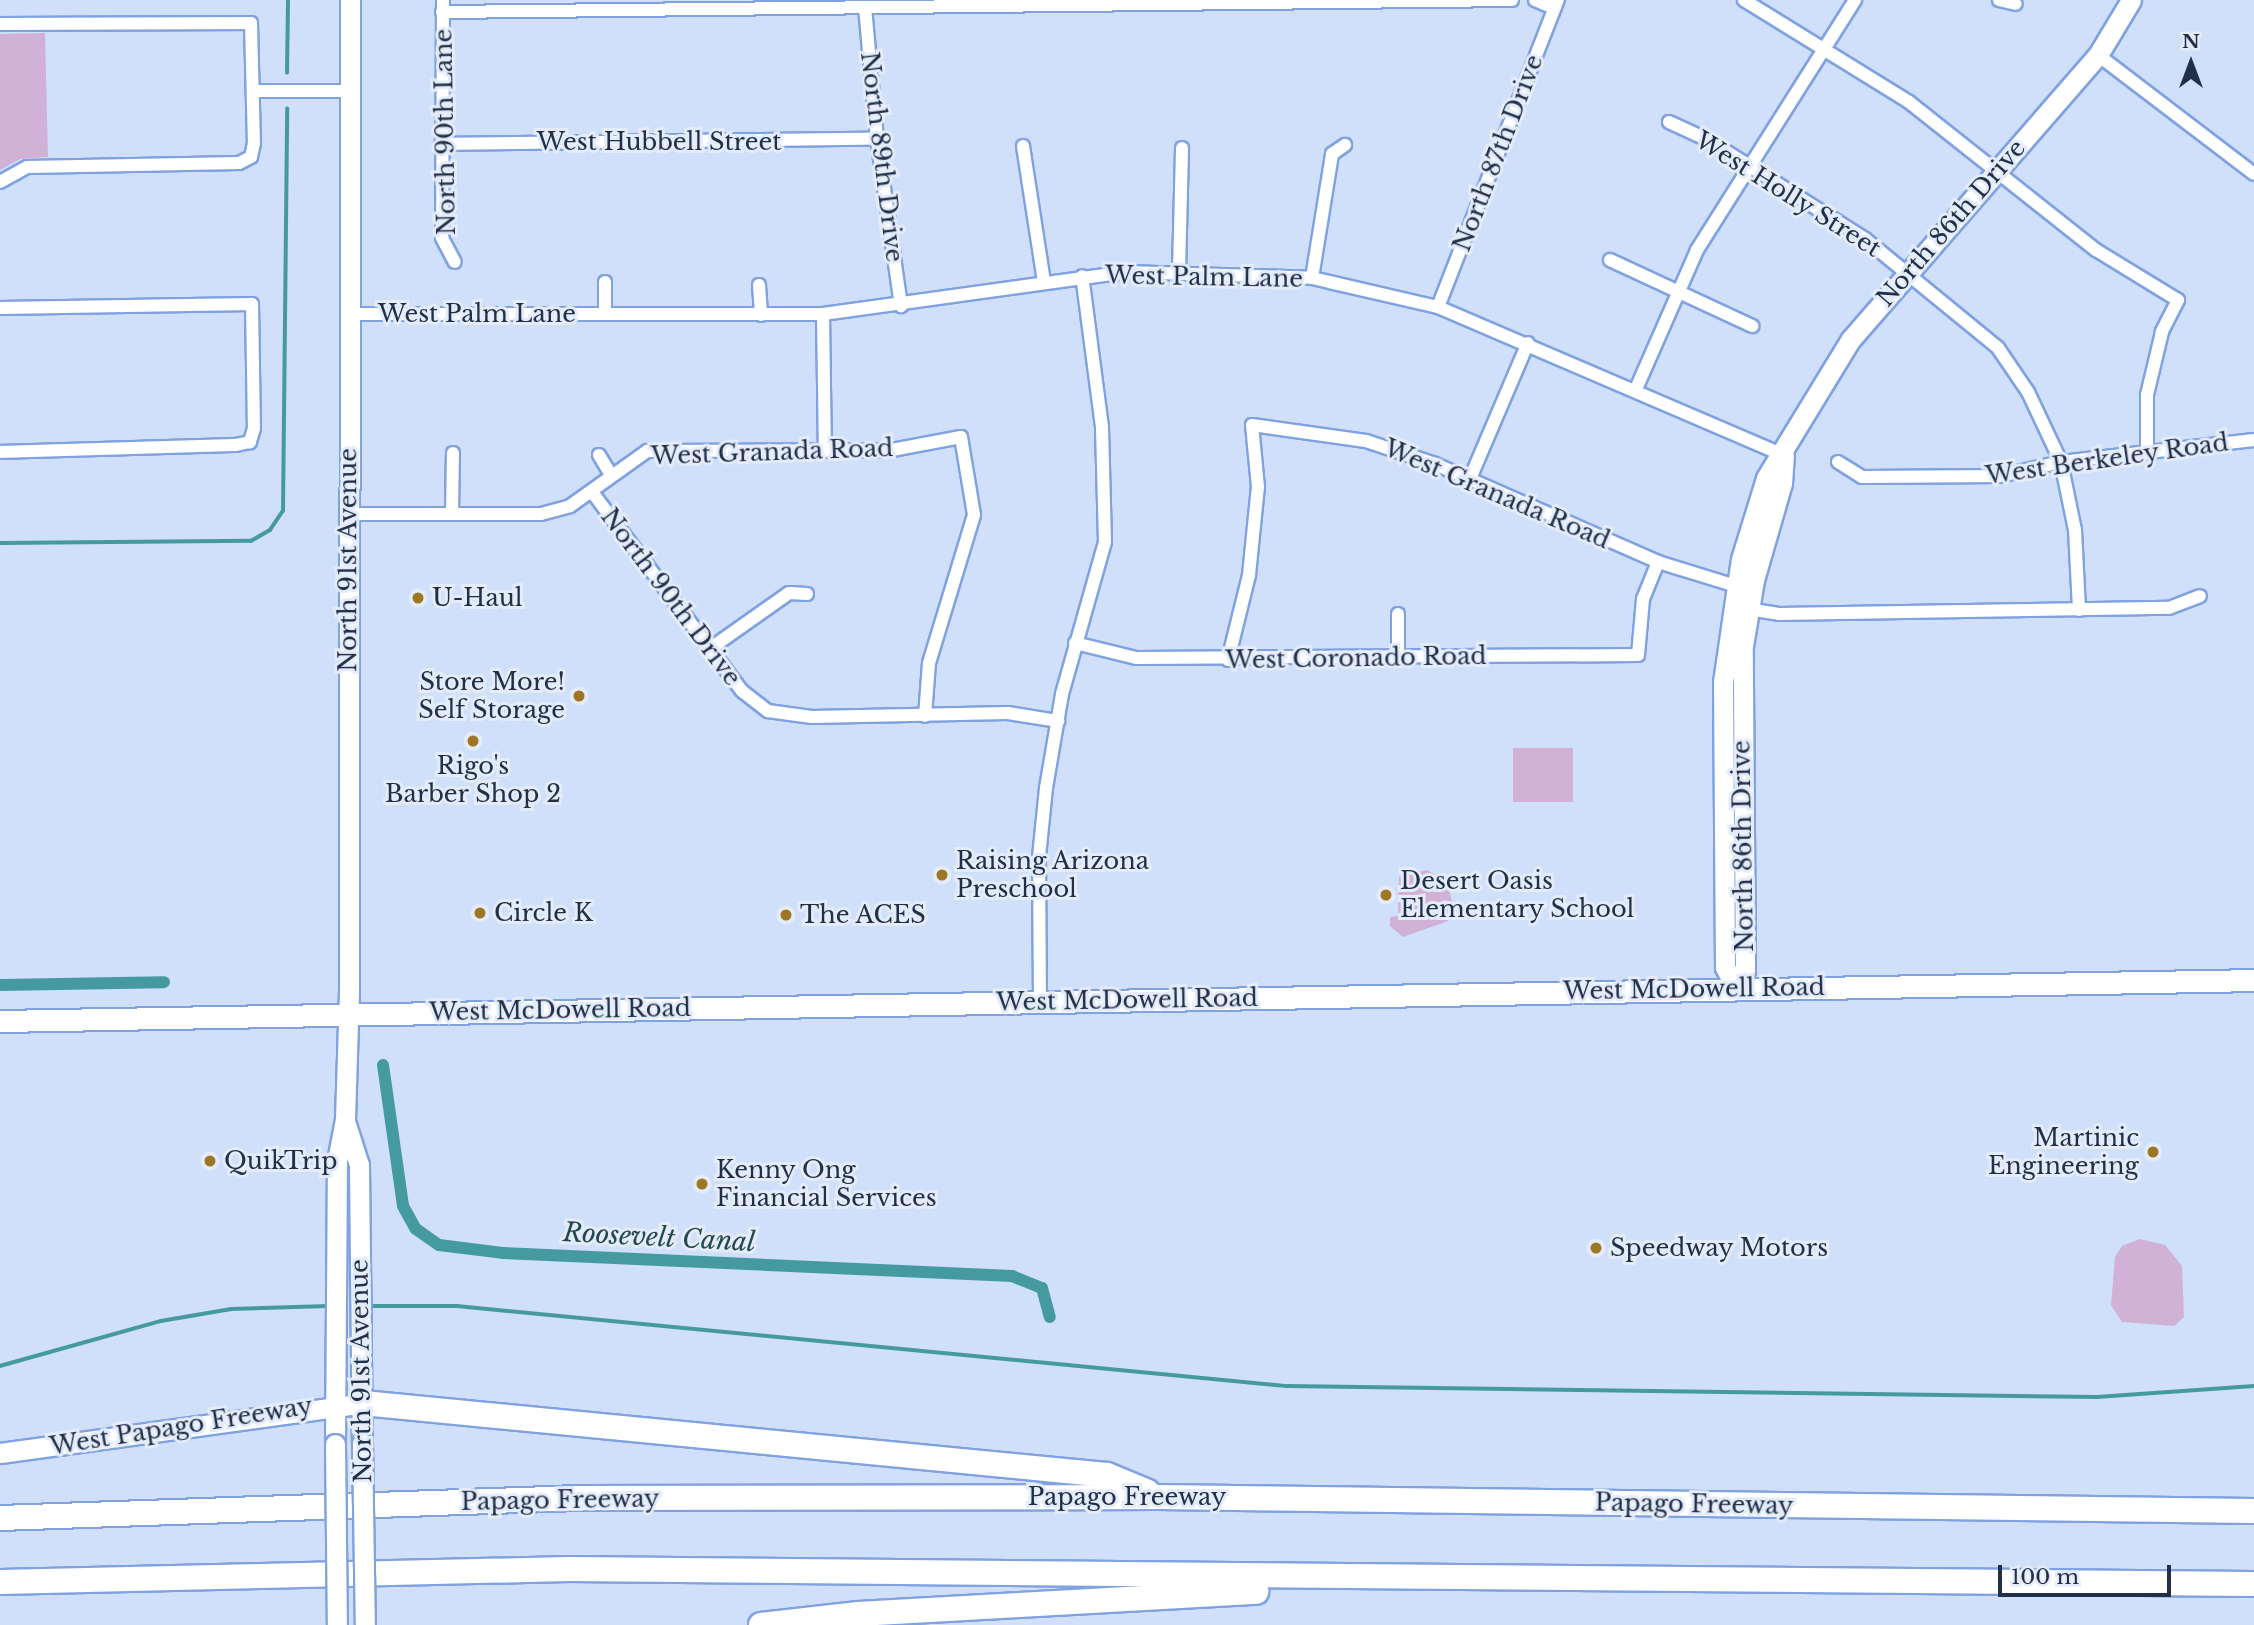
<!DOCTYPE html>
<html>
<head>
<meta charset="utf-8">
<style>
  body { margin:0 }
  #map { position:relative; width:2254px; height:1625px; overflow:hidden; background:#d0dffa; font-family:"Libre Baskerville",serif }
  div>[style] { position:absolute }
  .green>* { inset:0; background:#d1b1d6; transform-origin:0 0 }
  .stream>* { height:3.5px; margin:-1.75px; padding:0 1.75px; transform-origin:1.75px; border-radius:1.75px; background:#459aa0 }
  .canal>* { height:12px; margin:-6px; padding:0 6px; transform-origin:6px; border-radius:6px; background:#459aa0 }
  .roads { filter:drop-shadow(2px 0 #80a2e1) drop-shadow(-2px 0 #80a2e1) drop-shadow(0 2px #80a2e1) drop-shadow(0 -2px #80a2e1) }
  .street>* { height:12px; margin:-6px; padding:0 6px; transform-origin:6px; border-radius:6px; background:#fff }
  .secondary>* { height:19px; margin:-9.5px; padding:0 9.5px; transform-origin:9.5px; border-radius:9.5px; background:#fff }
  .primary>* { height:21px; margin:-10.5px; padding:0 10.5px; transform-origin:10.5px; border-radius:10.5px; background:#fff }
  .highway>* { height:24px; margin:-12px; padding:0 12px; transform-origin:12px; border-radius:12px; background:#fff }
  .bridges { filter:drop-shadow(2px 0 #80a2e1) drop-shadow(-2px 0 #80a2e1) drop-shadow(0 2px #80a2e1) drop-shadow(0 -2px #80a2e1) }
  .secondary-bridge>* { height:19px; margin:-9.5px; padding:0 9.5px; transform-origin:9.5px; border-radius:9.5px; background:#fff }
  .dots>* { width:19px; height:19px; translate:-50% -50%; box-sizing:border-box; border:4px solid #e4ecfa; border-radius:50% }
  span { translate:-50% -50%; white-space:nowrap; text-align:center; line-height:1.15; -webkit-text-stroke:6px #e4ecfa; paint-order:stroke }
  .street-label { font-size:24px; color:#212f48 }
  .poi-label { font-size:24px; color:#212f48 }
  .left { translate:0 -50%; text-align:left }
  .right { translate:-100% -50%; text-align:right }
  .water-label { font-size:26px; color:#22494c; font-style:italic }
  .north { position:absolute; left:2156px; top:28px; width:70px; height:70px; -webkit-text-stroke:5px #e4ecfa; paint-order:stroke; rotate:0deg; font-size:19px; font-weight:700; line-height:28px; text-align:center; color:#212f48 }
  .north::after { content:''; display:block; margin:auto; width:24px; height:32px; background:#212f48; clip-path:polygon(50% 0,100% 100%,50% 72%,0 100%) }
  .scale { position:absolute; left:1998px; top:1565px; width:173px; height:32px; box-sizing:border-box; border:4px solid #212f48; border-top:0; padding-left:9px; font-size:21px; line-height:24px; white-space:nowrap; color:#212f48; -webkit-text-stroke:5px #e4ecfa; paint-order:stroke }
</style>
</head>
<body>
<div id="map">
  <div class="green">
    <div style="clip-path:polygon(45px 33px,48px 157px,20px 159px,0 170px,0 34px)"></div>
    <div style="left:1513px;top:748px;width:60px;height:54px"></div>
    <div style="clip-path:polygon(1427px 870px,1447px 882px,1454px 909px,1448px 921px,1403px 937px,1390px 926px,1390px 917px,1398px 916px,1399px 877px)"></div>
    <div style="clip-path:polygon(2140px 1239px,2165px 1245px,2182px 1266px,2184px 1317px,2174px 1326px,2122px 1322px,2111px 1305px,2115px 1257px,2122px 1246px)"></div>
  </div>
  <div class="stream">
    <div style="left:287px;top:73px;width:73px;rotate:-89.2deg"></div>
    <div style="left:0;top:543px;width:251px;rotate:-0.5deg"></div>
    <div style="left:251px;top:541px;width:22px;rotate:-30deg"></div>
    <div style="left:270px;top:530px;width:23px;rotate:-56deg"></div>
    <div style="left:283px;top:511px;width:402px;rotate:-89.4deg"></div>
    <div style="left:367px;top:1306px;width:90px"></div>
    <div style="left:457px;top:1306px;width:834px;rotate:5.51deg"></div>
    <div style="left:1287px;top:1386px;width:810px;rotate:0.78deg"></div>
    <div style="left:2097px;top:1397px;width:157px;rotate:-4deg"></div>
    <div style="left:0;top:1366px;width:167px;rotate:-15.6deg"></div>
    <div style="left:161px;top:1321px;width:71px;rotate:-9.7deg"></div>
    <div style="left:231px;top:1309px;width:97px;rotate:-1.8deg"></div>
  </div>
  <div class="canal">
    <div style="left:0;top:985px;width:164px;rotate:-1deg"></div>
    <div style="left:383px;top:1065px;width:142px;rotate:81.9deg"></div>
    <div style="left:403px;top:1206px;width:26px;rotate:61deg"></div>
    <div style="left:416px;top:1229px;width:28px;rotate:35deg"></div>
    <div style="left:439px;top:1245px;width:64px;rotate:7.1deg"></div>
    <div style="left:503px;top:1253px;width:510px;rotate:2.59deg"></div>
    <div style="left:1012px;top:1276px;width:32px;rotate:22deg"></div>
    <div style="left:1042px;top:1288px;width:30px;rotate:75deg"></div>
  </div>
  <div class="roads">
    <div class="street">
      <div style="left:443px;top:0;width:238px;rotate:90.2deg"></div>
      <div style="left:442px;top:238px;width:27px;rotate:62deg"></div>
      <div style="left:1535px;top:0;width:21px;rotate:23deg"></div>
      <div style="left:1744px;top:0;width:194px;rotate:31.7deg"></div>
      <div style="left:1909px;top:102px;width:238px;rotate:38.4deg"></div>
      <div style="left:2096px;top:250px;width:96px;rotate:31.4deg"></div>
      <div style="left:2178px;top:300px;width:36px;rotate:117deg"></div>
      <div style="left:2162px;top:332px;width:65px;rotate:103.4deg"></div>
      <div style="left:2147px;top:395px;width:56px;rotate:90deg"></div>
      <div style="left:1999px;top:0;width:17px;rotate:13deg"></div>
      <div style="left:865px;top:7px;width:133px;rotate:84.8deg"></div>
      <div style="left:877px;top:139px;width:169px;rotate:81.8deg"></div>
      <div style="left:442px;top:12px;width:1070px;rotate:-0.64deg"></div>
      <div style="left:0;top:24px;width:251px;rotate:-0.2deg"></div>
      <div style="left:251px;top:23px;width:120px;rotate:88.6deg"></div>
      <div style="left:254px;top:143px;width:14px;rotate:102deg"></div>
      <div style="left:251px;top:157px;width:13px;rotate:153deg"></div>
      <div style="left:239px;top:163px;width:212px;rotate:178.9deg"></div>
      <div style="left:27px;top:167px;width:31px;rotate:151deg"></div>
      <div style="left:2098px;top:55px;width:196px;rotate:37.3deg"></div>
      <div style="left:254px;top:91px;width:96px"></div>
      <div style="left:1669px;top:122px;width:43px;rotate:24.8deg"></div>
      <div style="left:1708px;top:140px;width:186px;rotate:32.2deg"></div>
      <div style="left:1865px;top:239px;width:172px;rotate:39.3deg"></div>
      <div style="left:1998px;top:348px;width:53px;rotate:55.7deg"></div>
      <div style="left:2028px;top:392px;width:77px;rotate:64.8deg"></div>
      <div style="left:2061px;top:462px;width:69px;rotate:78.4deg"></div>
      <div style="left:2075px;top:530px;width:80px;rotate:87.1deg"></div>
      <div style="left:441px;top:144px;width:436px;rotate:-0.7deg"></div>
      <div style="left:1023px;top:146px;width:138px;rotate:81.2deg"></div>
      <div style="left:1610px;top:260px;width:157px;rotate:24.9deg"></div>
      <div style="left:1179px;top:272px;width:124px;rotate:-88.6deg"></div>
      <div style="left:1312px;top:278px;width:126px;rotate:-80.8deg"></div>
      <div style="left:1332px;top:154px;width:16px;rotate:-35deg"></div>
      <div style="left:605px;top:282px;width:32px;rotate:90deg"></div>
      <div style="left:759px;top:285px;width:30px;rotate:86deg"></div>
      <div style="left:1438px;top:307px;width:330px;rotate:-68.7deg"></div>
      <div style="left:0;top:308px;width:252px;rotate:-0.9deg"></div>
      <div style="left:252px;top:304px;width:124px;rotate:89.1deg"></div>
      <div style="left:254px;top:428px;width:15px;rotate:106deg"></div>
      <div style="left:250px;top:442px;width:14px;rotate:168deg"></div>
      <div style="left:236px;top:445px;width:236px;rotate:178.3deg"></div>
      <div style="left:349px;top:314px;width:474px"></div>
      <div style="left:823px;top:314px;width:306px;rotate:-7.9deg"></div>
      <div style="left:1126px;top:272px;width:186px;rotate:1.8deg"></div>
      <div style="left:1312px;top:278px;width:129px;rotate:13deg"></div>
      <div style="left:1438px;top:307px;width:376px;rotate:23.2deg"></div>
      <div style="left:823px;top:314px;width:137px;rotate:89.2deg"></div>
      <div style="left:1636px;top:389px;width:152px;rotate:-66.3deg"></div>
      <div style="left:1697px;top:250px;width:296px;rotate:-57.7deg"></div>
      <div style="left:599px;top:455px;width:23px;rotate:59deg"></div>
      <div style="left:1838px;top:462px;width:28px;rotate:32deg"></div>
      <div style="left:1862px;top:477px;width:138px;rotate:-0.4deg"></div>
      <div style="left:2000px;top:476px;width:63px;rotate:-12.9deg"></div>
      <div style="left:2061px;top:462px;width:194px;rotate:-6.5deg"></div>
      <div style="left:1469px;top:481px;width:150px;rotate:-66.9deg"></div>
      <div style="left:592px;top:492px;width:249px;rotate:53deg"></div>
      <div style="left:742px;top:691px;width:33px;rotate:38deg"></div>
      <div style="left:768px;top:711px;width:44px;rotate:7.8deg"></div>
      <div style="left:812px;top:717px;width:196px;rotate:-1.2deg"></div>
      <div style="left:1008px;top:713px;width:51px;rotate:9.1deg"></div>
      <div style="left:348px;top:514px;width:193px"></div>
      <div style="left:541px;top:514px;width:30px;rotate:-15deg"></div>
      <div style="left:570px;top:506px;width:95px;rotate:-35.5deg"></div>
      <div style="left:647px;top:451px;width:245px;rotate:-0.2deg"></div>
      <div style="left:892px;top:450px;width:70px;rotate:-10.7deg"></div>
      <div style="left:961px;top:437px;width:79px;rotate:80.5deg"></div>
      <div style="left:974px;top:515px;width:155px;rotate:106.9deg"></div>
      <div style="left:929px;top:663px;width:53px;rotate:94.3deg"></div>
      <div style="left:452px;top:514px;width:61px;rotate:-89.1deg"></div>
      <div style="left:1748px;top:609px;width:31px;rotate:9deg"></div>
      <div style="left:1779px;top:614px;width:390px;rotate:-0.9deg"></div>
      <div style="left:2169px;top:608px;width:33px;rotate:-21deg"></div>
      <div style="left:1075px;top:643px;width:63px;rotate:13.8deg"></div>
      <div style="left:1136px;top:658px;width:502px;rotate:-0.34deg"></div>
      <div style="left:1638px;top:655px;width:56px;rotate:-84.9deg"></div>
      <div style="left:1643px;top:599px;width:40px;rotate:-68deg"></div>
      <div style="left:711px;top:648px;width:95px;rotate:-35.2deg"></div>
      <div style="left:789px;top:593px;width:18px;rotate:3deg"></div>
      <div style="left:1398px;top:657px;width:43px;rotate:-90deg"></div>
      <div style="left:1228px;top:660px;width:88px;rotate:-76.1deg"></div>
      <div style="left:1249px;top:575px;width:88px;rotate:-84.2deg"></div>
      <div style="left:1258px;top:487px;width:62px;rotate:-95.5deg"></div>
      <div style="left:1252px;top:425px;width:115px;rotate:8deg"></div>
      <div style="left:1366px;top:441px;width:73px;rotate:18.4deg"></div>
      <div style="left:1435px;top:464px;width:244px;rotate:23.7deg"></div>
      <div style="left:1658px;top:562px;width:82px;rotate:17.1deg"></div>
      <div style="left:1040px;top:1002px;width:145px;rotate:-90.4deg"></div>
      <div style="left:1039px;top:857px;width:69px;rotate:-84.2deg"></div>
      <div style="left:1046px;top:788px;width:95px;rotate:-80.3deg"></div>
      <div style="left:1062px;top:694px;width:158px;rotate:-74.2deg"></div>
      <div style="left:1105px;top:542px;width:115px;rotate:-91.5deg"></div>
      <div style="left:1102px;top:427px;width:152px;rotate:-97.5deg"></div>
    </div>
    <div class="secondary">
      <div style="left:1736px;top:988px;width:24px;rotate:-118deg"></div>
      <div style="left:1725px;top:967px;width:285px;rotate:-90.4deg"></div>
      <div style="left:1723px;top:682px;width:124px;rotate:-81.7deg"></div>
      <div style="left:1741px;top:559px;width:85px;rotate:-72.8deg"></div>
      <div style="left:1766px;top:478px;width:163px;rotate:-58.6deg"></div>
      <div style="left:1851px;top:339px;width:376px;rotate:-49deg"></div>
      <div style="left:2098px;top:55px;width:64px;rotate:-59deg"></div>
      <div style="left:1736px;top:988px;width:20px;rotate:-63deg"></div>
      <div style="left:1745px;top:970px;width:324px;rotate:-90.4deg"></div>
      <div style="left:1743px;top:646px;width:67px;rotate:-80.5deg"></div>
      <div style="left:1754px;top:580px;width:101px;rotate:-73.9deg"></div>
      <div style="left:1782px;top:483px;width:28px;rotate:-86deg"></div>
      <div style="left:346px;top:1124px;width:43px;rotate:72.4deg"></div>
      <div style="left:359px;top:1165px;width:278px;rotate:89.4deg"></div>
      <div style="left:335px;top:1444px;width:283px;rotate:-89.6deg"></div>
      <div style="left:337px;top:1161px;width:43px;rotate:-79.2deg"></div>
      <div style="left:345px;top:1119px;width:130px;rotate:-88.2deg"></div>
      <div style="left:349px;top:989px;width:989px;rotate:-89.94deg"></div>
      <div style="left:0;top:1453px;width:366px;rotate:-7.8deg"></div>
    </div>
    <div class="primary">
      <div style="left:0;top:1021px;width:2254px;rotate:-1.04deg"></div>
    </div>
    <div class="highway">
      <div style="left:363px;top:1403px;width:747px;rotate:5.53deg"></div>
      <div style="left:1107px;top:1475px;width:44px;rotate:22.5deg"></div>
      <div style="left:0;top:1518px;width:578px;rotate:-1.98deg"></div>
      <div style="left:578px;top:1498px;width:580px;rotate:-0.1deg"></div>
      <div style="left:1158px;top:1497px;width:1096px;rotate:0.73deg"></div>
      <div style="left:0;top:1582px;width:569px;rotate:-1.31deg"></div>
      <div style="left:569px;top:1569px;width:1685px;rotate:0.51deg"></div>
      <div style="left:761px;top:1625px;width:98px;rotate:-6.5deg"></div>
      <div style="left:858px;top:1614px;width:399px;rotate:-3.2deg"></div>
    </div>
  </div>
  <div class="bridges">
    <div class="secondary-bridge">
      <div style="left:362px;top:1443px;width:182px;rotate:89.1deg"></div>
      <div style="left:335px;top:1444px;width:181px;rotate:89.4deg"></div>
    </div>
  </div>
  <div class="dots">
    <div style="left:418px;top:598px;background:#9e7724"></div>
    <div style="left:579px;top:696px;background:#9e7724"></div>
    <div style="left:473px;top:741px;background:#9e7724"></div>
    <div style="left:942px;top:875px;background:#9e7724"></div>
    <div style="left:1386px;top:895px;background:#9e7724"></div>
    <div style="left:480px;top:913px;background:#9e7724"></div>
    <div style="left:786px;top:915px;background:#9e7724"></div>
    <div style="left:2153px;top:1152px;background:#9e7724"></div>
    <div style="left:210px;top:1161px;background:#9e7724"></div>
    <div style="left:702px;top:1184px;background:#9e7724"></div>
    <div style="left:1596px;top:1248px;background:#9e7724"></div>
  </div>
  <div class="street-label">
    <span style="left:445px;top:132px;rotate:-91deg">North 90th Lane</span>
    <span style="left:659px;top:142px">West Hubbell Street</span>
    <span style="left:1498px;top:153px;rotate:-69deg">North 87th Drive</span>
    <span style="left:882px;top:157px;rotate:83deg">North 89th Drive</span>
    <span style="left:1788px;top:194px;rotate:32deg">West Holly Street</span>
    <span style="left:1951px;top:223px;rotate:-49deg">North 86th Drive</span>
    <span style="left:1204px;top:277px;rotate:1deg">West Palm Lane</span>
    <span style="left:477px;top:314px">West Palm Lane</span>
    <span style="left:772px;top:452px;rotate:-2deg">West Granada Road</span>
    <span style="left:2107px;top:459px;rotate:-8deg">West Berkeley Road</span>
    <span style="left:1497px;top:494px;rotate:23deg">West Granada Road</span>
    <span style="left:348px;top:560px;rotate:-90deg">North 91st Avenue</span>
    <span style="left:671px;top:597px;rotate:53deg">North 90th Drive</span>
    <span style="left:1356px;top:658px;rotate:-1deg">West Coronado Road</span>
    <span style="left:1743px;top:846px;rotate:-91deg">North 86th Drive</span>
    <span style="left:1694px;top:989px;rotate:-1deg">West McDowell Road</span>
    <span style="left:1127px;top:1000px;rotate:-1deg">West McDowell Road</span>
    <span style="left:560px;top:1010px;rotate:-1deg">West McDowell Road</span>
    <span style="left:361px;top:1371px;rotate:-91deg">North 91st Avenue</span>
    <span style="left:181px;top:1426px;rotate:-9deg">West Papago Freeway</span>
    <span style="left:1127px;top:1497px">Papago Freeway</span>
    <span style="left:560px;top:1500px;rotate:-1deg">Papago Freeway</span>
    <span style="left:1694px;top:1504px;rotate:1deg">Papago Freeway</span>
  </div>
  <div class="poi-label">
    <span class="left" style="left:432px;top:598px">U-Haul</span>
    <span class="right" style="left:565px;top:696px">Store More!<br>Self Storage</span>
    <span style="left:473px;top:780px">Rigo's<br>Barber Shop 2</span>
    <span class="left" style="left:956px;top:875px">Raising Arizona<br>Preschool</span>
    <span class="left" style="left:1400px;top:895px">Desert Oasis<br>Elementary School</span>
    <span class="left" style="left:494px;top:913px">Circle K</span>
    <span class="left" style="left:800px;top:915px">The ACES</span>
    <span class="right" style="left:2139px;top:1152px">Martinic<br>Engineering</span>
    <span class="left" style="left:224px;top:1161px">QuikTrip</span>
    <span class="left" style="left:716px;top:1184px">Kenny Ong<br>Financial Services</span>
    <span class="left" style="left:1610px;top:1248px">Speedway Motors</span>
  </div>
  <div class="water-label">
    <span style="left:659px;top:1238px;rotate:3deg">Roosevelt Canal</span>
  </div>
  <div class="north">N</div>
  <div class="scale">100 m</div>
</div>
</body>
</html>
